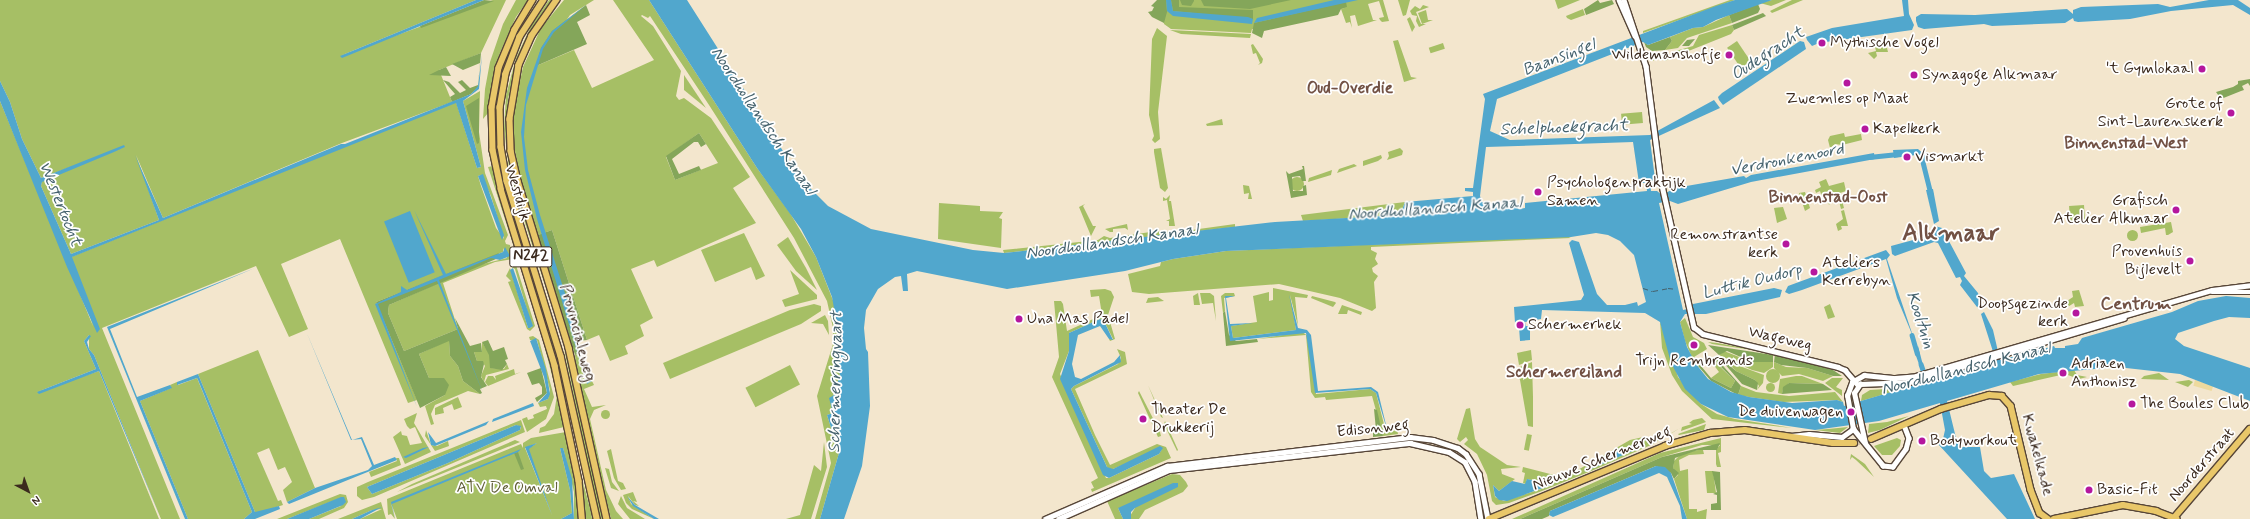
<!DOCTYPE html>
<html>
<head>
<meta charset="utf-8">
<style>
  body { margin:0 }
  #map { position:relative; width:2250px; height:519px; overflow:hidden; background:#f3e6cd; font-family:Mynerve,sans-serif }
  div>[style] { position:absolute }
  .green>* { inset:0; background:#a6bf65; transform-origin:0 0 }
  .round { border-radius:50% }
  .forest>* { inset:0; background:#84a65a }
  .sand>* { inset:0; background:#eeda9e; transform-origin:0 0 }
  .water>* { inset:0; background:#51a7cd; transform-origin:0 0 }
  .canal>* { height:4.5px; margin:-2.25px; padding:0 2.25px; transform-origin:2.25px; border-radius:2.25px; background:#51a7cd }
  .ferry>* { height:1px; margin-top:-0.5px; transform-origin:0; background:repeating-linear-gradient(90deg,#45626d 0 5px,transparent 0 9px) }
  .major-tunnel>* { height:5.5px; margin-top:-2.75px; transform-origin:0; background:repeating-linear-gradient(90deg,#cec0aa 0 5.5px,transparent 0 8.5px) }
  .roads { filter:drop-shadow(1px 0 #574638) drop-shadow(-1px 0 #574638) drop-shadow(0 1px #574638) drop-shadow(0 -1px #574638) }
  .minor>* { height:4.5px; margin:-2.25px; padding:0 2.25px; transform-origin:2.25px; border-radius:2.25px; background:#fff }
  .major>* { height:5.5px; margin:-2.75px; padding:0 2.75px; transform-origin:2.75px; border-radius:2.75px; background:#e9c769 }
  .dots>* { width:11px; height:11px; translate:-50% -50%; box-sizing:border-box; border:2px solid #fff; border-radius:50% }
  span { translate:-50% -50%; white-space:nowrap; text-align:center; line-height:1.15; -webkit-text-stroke:3.5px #fff; paint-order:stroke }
  .shield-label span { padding:1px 3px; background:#fff; border:1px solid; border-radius:3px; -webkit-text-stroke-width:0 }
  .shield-label { font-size:15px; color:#3b2a1e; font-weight:700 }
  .poi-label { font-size:16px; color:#3b2a1e }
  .left { translate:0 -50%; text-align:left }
  .right { translate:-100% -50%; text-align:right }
  .street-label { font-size:16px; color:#3b2a1e }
  .park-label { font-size:16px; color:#605e37 }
  .water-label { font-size:17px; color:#45626d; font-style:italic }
  .neighbourhood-label { font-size:17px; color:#725144; font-weight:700 }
  .quarter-label { font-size:18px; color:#725144; font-weight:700 }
  .town-label { font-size:24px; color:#725144; font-weight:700 }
  .north { position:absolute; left:8px; top:471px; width:40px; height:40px; -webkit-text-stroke:3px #fff; paint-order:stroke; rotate:139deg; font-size:11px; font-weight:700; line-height:16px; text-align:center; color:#3b2a1e }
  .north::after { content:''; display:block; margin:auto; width:14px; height:18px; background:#3b2a1e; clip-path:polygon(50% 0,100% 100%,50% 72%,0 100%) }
</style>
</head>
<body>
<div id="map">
  <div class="green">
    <div style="clip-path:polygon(0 0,476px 0,340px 56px,493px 0,506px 0,481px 53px,439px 70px,452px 102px,342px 143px,163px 218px,136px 155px,159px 220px,71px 254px,41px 186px,42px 181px,124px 147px,41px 178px,22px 139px,10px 102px,0 81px)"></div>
    <div style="clip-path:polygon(516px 0,528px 0,516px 17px,500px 53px,493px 77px,488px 113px,483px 119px,485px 89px,490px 62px,503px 24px)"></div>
    <div style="clip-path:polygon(549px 0,554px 0,535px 25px,517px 61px,508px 99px,507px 130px,512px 175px,553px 300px,550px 301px,510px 176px,504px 129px,506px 95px,516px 58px,531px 26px)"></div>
    <div style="clip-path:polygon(evenodd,564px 0,594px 0,570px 15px,536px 66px,574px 50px,592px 88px,654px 60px,613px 0,649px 0,757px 168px,790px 213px,816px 257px,836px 308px,840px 342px,834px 365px,840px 374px,831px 402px,833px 413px,827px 415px,839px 453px,820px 519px,815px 519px,831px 463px,817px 396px,833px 344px,833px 328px,827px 301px,794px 238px,709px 105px,650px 16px,648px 18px,642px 15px,641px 16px,653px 26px,681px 71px,676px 96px,679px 100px,684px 98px,711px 118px,750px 177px,733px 188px,756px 223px,657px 267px,654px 260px,631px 269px,653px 318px,640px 325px,644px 336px,625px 346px,628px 354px,610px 361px,599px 335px,587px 340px,552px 230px,538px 235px,520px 177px,514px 146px,514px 109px,523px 67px,541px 28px,564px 0,699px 133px,718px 163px,675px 180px,666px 157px,699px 133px)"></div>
    <div style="clip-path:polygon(1160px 0,1383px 0,1389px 21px,1382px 22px,1380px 20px,1379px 18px,1384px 17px,1379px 1px,1368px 4px,1373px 20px,1377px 20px,1358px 26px,1355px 15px,1350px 16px,1352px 28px,1350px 22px,1346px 23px,1341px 9px,1347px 7px,1261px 29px,1252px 29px,1251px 33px,1171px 29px,1164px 24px)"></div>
    <div style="clip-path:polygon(1398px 0,1410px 0,1406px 15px,1403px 16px)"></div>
    <div style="clip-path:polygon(1555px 0,1580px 0,1558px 9px)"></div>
    <div style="clip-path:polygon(1730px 0,1735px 0,1643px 33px,1643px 31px)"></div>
    <div style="clip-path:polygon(1772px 0,1786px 0,1771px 6px,1760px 3px)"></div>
    <div style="clip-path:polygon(1792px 0,1803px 0,1772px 13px,1770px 11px)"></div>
    <div style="clip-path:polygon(1423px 5px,1429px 7px,1416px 12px,1421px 24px,1426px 24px,1419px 27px,1416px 21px,1417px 16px,1412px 15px,1410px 11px,1415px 6px,1420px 9px)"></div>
    <div style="clip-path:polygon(1583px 9px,1585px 15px,1571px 20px,1567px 18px,1566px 16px)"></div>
    <div style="clip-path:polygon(1426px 10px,1428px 20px,1433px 20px,1422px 24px,1418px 13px)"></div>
    <div style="clip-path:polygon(1729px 15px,1732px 23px,1687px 38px,1678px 48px,1665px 50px,1672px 41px,1670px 37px,1693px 28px,1703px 27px)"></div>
    <div style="clip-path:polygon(1410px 17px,1415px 27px,1412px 32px,1407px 19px)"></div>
    <div style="clip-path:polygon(1732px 25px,1734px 30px,1731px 34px,1671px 58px,1672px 52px,1693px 46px,1699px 35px)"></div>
    <div style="clip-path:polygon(1157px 28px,1167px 36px,1158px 112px,1160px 139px,1155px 143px,1152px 140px,1154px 136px,1149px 115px,1152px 39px)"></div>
    <div style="clip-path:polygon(1170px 30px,1251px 34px,1250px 38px,1181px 34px)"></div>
    <div style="clip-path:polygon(1398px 40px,1411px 77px,1417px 78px,1404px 82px,1393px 41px)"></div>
    <div style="left:1737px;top:41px;width:25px;height:12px;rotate:56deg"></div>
    <div style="left:1443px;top:43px;width:6px;height:15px;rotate:72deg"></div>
    <div style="clip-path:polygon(1253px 44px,1263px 59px,1262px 63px,1258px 65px,1260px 63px,1256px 53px,1253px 54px,1251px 45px)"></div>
    <div style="clip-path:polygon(1881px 46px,1887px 48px,1888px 52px,1876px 52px,1877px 56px,1874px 59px,1868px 53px,1876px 51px,1875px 47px,1881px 49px)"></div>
    <div style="clip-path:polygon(1668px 52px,1669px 59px,1665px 61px,1662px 54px,1653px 58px,1654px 61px,1650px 59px,1653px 53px)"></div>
    <div style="clip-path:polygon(684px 75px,706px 108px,684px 90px)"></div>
    <div style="clip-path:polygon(evenodd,480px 91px,479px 132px,485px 173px,508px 235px,505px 241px,506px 244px,510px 245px,513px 259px,495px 262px,443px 283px,458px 329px,404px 351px,388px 313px,389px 305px,479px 265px,507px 258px,503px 248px,503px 252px,376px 302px,417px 400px,408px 403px,340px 239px,281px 264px,308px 329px,289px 337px,256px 266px,102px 328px,180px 519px,161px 519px,94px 355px,89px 349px,89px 335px,84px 341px,96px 369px,37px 392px,99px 371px,159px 519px,0 519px,0 101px,93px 326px,71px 257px,456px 102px,477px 168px,481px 167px,463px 101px,480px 91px,481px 175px,491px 196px,504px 239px,496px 228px,481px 186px,478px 176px,481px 175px)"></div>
    <div style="left:1642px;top:112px;width:11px;height:21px;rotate:85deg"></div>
    <div style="clip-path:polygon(1222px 119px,1223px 125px,1207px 126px,1206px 124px)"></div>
    <div style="clip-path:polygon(1844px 133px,1845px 137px,1861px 134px,1862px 140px,1842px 145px,1835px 144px,1830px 148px,1828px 140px,1830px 136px)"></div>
    <div style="clip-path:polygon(1161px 148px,1168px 188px,1165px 192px,1160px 188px,1154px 152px,1154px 149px)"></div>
    <div style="clip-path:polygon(1400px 148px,1403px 151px,1402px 155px,1387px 160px,1389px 156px,1388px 152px)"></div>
    <div style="clip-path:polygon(1381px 155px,1382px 158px,1378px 161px,1363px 166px,1363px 161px)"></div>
    <div style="clip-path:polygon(1354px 164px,1357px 166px,1337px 173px,1339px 169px)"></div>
    <div style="clip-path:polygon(493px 166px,541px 330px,555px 383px,564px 427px,539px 433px,540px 428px,545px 426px,554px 414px,557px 395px,539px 325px,491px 176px,488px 167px)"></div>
    <div style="clip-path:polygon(1332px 170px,1331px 175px,1308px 182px,1309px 178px)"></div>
    <div class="round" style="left:1290px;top:177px;width:14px;height:14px"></div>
    <div style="clip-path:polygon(1826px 179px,1829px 186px,1844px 182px,1846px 191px,1840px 193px,1844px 208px,1841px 209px,1838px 197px,1834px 196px,1829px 205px,1828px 202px,1824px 203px,1820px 191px,1816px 193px,1815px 190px,1821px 187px,1819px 182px)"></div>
    <div style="clip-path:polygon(1243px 185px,1249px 186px,1252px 199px,1248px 199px,1249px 193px,1244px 194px)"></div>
    <div style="clip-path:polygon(1805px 192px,1810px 208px,1805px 211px,1799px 193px)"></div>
    <div style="clip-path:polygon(1170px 195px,1169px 201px,1171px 201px,1175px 226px,1169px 226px,1169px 221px,1166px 221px,1170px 219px,1167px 200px,1163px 201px,1163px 197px,1166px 199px)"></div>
    <div style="clip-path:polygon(1405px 202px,1400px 215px,1303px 221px,1301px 215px)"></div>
    <div style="clip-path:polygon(939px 203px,980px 206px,980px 211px,1003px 212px,999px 218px,1002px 219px,1001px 248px,938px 239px)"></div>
    <div style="clip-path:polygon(1085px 204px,1083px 206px,1093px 226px,1096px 226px,1091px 236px,1079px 207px)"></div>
    <div style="left:2084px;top:205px;width:15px;height:15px;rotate:86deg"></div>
    <div style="clip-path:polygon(1783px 207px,1787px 219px,1777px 223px,1774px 208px)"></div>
    <div style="clip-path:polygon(1844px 210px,1848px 226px,1841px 226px,1842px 229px,1838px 231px,1836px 224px,1843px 219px,1841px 211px)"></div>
    <div style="clip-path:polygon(2171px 222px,2173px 232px,2168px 235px,2166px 235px,2165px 228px,2141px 233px,2140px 227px)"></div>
    <div style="clip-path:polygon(1127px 224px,1128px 230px,1125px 228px,1113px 229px,1113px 232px,1110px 232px,1105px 229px)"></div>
    <div style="clip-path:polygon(1235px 224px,1235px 227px,1004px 253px,1003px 250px,1098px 240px,1104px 236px,1110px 238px,1157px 231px,1177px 232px)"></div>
    <div class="round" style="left:2126.5px;top:229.5px;width:11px;height:11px"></div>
    <div style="clip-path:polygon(744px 233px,765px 276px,756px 280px,751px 267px,715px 282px,701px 250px)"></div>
    <div style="clip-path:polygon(1566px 236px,1571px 238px,1371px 247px,1371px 250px,1377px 253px,1375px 259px,1378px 264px,1372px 268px,1373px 272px,1378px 276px,1374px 282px,1376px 308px,1372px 311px,1340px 298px,1279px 284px,1149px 294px,1132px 292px,1128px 274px,1160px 266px,1161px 262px,1173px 259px,1226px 251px)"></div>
    <div style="clip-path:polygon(788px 237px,806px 268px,817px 290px,796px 271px,777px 245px)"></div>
    <div style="clip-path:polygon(516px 265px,535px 326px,530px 331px,527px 329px,508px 282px,511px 281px,506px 276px,510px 268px,528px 328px,532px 327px,515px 269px,510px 266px)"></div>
    <div style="clip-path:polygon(790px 270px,817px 295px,817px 299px,785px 307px,782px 300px,799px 294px)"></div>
    <div style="clip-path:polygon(1273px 288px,1308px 295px,1307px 298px,1295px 297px,1298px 326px,1290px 295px,1296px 330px,1233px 338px,1231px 326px,1257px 322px,1253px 296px,1269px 292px,1269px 301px,1273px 300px)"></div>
    <div style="clip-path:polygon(1105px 289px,1111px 291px,1114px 297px,1108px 315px,1115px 339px,1110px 341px,1109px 339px,1113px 339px,1105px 323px,1100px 319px,1069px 333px,1069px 351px,1060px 374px,1106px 478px,1109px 478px,1159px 454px,1162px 449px,1113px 469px,1108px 469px,1071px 389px,1074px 386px,1118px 364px,1121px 358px,1117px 349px,1125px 352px,1127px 364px,1075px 389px,1095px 435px,1110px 465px,1157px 444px,1166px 447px,1171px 458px,1092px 492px,1091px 489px,1094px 488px,1091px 482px,1098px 478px,1052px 377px,1059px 357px,1054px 301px,1061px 301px,1063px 304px,1067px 331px,1102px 315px,1099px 296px,1091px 297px,1090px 290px)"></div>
    <div style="clip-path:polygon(2079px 290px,2084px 306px,2075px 307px,2074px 303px,2066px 308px,2067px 301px,2073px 297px,2072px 291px)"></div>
    <div style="clip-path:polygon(1198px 293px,1200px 305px,1194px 305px,1193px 296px)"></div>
    <div style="clip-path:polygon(1200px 293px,1210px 293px,1214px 296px,1216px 321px,1213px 303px,1202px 304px)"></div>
    <div style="clip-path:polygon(1225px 293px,1234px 293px,1235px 296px,1224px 298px,1225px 311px,1223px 313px,1221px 296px)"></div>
    <div style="clip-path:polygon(1312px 296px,1335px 302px,1336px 303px,1333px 307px,1311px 298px)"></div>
    <div style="clip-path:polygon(1158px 297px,1164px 301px,1146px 303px,1148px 298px)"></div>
    <div style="clip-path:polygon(814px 304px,821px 306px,821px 311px,801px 324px,670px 379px,663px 363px,790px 310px)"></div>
    <div style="clip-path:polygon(1830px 304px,1835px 317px,1828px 319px,1824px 307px)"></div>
    <div style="clip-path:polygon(1342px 305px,1362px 312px,1361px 315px,1348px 310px,1347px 314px,1338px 314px)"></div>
    <div style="clip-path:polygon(825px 315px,828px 321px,829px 335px,823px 324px,811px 323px)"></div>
    <div style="clip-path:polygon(1685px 318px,1693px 337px,1704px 343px,1707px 349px,1694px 357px,1696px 360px,1693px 360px,1685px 341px,1680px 322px)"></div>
    <div style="clip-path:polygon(1660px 321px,1678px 377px,1701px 404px,1717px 414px,1735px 419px,1792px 428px,1712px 419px,1682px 391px,1672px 375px,1662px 348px)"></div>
    <div style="clip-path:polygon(1302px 332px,1308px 336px,1316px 394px,1370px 389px,1376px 393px,1386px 432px,1397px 430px,1398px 434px,1383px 436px,1372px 396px,1326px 400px,1325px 397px,1315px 398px,1311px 392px,1306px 335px,1257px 339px)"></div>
    <div style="clip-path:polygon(533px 336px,539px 340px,554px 397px,546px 419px,527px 432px,522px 419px,527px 417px,528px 420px,534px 418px,533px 415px,547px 409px,546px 406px,540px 407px,538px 403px,548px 399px,550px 390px,537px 340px,530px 340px,529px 337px)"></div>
    <div style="clip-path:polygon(449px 340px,450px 356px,458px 366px,463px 381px,480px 394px,468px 391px,435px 405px,431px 414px,434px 424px,431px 425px,425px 406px,445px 395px,436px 379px,429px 378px,419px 354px)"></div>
    <div style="clip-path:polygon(482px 342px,490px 355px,491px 368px,504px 369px,507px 364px,509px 369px,486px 375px,484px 382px,481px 376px,485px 366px,482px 361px,477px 361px,474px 352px,482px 352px)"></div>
    <div style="clip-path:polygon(1708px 342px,1717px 343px,1773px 353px,1712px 344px)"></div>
    <div style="clip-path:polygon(564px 349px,574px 379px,604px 519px,601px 519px,591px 478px)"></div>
    <div style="clip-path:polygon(258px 350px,315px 488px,287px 502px,283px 490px,292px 482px,285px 467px,278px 470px,269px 448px,257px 453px,278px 501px,281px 500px,283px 505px,258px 513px,255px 512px,198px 374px)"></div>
    <div style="clip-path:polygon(1531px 350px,1532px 360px,1519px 365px,1517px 353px)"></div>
    <div style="clip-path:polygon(1724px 351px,1752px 362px,1773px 362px,1773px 367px,1764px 373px,1752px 370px,1719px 355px)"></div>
    <div style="clip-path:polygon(578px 354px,585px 382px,592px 381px,594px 385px,584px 389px,592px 407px,606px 405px,594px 410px,590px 419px,606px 490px,616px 511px,623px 519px,611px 519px,608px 507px,576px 367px,575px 355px)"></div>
    <div style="clip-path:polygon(1726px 361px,1764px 375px,1763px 383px,1757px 390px,1759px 386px,1755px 380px,1736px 371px)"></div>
    <div style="clip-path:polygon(1532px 362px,1533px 397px,1533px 427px,1528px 426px,1520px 380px,1515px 369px)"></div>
    <div style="clip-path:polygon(1715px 362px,1735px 381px,1731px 388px,1711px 378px,1719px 372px,1713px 364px)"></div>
    <div style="clip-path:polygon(1774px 362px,1786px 367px,1807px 368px,1833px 376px,1823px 381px,1799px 374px,1782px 376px,1774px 368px)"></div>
    <div style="left:790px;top:365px;width:22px;height:50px;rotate:63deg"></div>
    <div style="clip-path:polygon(514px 369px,515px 374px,521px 372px,488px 386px,485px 382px,488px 376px,493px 376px,496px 380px,495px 376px)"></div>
    <div class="round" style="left:1766px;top:369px;width:14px;height:14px"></div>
    <div style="clip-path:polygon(2074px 370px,2077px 375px,2087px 377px,2079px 379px,2065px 374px,2013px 386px,2010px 382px,2041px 374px)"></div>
    <div style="clip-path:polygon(2159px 373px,2169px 380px,2141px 379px,2144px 376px)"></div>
    <div style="clip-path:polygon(1796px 376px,1802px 376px,1823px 384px,1789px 383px,1783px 389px,1782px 394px,1778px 393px,1780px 379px)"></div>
    <div style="clip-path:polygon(197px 378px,252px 512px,244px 519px,188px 519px,140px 401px,171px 388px,170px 385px,177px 382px,178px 385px)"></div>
    <div style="clip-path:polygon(1832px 378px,1843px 378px,1836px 387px,1842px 390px,1842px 396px,1825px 383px)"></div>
    <div style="clip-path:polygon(2189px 380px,2193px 382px,2188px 387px,2175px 382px)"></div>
    <div class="round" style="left:1765.5px;top:382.5px;width:9px;height:9px"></div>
    <div style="clip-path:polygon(1148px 385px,1163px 418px,1161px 417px)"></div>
    <div style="clip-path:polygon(1741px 386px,1756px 392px,1789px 396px,1835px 392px,1843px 402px,1837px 400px,1783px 402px,1749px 397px,1738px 395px)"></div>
    <div style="clip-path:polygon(1901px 388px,1902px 389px,1861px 401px,1862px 395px,1870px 390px)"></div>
    <div style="clip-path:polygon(1139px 391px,1160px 432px,1161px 436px,1158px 437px,1138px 393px)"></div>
    <div style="clip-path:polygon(458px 397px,462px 407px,454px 410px,452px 404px,443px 408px,444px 413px,435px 415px,435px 408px)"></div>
    <div style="clip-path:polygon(evenodd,1470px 408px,1475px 439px,1480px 447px,1507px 465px,1521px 467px,1501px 469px,1502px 474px,1515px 479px,1499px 491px,1493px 485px,1495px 497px,1504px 501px,1554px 485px,1527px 479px,1526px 484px,1523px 483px,1525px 473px,1522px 472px,1523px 467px,1558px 476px,1569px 475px,1630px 440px,1643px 437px,1644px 439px,1654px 438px,1656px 434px,1657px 437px,1663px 436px,1663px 433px,1672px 433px,1680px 428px,1651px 445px,1596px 469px,1542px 491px,1509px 503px,1496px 505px,1492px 501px,1487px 475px,1477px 454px,1464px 444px,1468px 440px,1466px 437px,1460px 442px,1457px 439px,1466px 409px,1470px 408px,1636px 444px,1644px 446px,1584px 472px,1620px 450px,1636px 444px)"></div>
    <div class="round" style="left:600.5px;top:409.5px;width:9px;height:9px"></div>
    <div style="clip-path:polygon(417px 413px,414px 423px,431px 452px,405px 464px,393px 437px,401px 431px,402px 435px,407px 436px,410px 445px,422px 443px,415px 427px,410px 429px,407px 426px,404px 419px)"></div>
    <div style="clip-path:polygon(1909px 416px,1880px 430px,1868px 433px,1869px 424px,1887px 422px)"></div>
    <div style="clip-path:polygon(1702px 418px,1706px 422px,1681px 431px,1682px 427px,1692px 424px,1689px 423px,1693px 420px)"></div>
    <div style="clip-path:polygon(evenodd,521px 420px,525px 432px,374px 497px,362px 500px,357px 496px,357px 487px,368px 482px,521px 420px,516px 425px,521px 427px,520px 430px,448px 463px,372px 494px,367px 487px,516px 425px)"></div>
    <div style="clip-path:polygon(1165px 421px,1178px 450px,1177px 451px,1164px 424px)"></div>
    <div style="clip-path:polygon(1706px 424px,1704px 430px,1679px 435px,1678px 434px)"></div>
    <div style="clip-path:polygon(1848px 427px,1840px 433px,1815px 430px,1828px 429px)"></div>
    <div style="clip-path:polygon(426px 430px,431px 445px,437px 446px,448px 441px,449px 446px,435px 451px,425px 436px)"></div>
    <div style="clip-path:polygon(evenodd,566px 432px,576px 479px,578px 519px,574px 519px,574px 492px,563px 448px,560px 448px,570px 490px,572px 513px,561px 519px,397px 519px,391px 503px,395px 519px,391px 514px,388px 515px,387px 499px,521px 444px,523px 448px,523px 443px,531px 438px,566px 432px,537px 443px,528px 449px,552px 515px,525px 448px,537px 443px)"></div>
    <div style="left:1527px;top:434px;width:5px;height:16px;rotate:11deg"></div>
    <div style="clip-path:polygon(1721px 438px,1721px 452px,1718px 453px,1721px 467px,1717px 467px,1716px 464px,1716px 450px,1720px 445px,1702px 445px,1662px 457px,1520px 519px,1512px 519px,1660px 453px)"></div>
    <div style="clip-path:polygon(1897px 438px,1901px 440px,1900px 446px,1892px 455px,1882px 455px,1874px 446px)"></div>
    <div style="clip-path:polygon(515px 440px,520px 442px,397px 492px,412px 484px)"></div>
    <div style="clip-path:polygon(824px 442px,827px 467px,811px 519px,786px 519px,800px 515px,814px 465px,821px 471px)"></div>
    <div style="clip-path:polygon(611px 449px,618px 481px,623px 483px,626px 489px,621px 490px,614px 478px,607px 451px)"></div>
    <div style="clip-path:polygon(1698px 450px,1703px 450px,1704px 454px,1689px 455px,1679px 460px,1680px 471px,1688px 469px,1689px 509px,1697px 509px,1697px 512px,1707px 509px,1706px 519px,1687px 519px,1674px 479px,1678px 475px,1673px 468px,1674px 461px,1681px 454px)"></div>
    <div style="clip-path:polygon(1851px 454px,1865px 464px,1874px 477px,1856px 460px,1852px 457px,1850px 460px)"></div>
    <div style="clip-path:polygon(396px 458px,399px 458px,401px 465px,371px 477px,369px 472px,397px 461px)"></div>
    <div style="clip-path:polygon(605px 468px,609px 469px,612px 482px,619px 491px,611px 488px)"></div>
    <div style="clip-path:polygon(1705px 471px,1713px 471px,1716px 493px,1707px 493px)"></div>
    <div style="clip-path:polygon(1172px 474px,1180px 475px,1186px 482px,1188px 486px,1183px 492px,1145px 510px,1139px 519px,1131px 519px,1130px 516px,1135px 508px,1118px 508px,1123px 519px,1115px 519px,1107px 501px)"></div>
    <div style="clip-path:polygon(583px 482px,591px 512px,592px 519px,585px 519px)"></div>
    <div style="clip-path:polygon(633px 492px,637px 502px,633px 501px,639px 506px,635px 505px,628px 496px,631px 504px,654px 519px,632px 509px,626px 503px,623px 495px)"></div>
    <div style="clip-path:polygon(340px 494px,346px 495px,348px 502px,344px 508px,319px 519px,309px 519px,341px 506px,343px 497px,287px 519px,277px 519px)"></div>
    <div style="clip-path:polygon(621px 496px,627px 508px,645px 519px,630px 519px,618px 504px)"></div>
    <div style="clip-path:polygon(381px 502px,386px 519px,360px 519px,382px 509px,372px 510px,352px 519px,338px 519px)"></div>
  </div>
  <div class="forest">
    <div style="clip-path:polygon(484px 0,494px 1px,421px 28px,420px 26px)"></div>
    <div style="clip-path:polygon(1157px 0,1166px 0,1167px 12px,1164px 23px,1152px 17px,1148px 12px,1152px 11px,1154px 7px,1151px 6px)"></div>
    <div style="clip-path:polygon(1171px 0,1179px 0,1179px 7px,1253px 10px,1253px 19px,1173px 11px)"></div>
    <div style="clip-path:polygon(1180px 0,1194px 0,1194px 1px,1191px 6px,1182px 5px)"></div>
    <div style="clip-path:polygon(1201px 0,1291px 0,1250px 9px,1204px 6px)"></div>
    <div style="clip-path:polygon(1598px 0,1600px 3px,1612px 0,1614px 4px,1586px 15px,1584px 9px)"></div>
    <div style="clip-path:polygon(1346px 2px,1347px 7px,1341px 9px,1338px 15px,1264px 31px,1262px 38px,1252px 33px,1254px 23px)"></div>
    <div style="clip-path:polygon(1758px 4px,1760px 9px,1758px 13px,1732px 23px,1729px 15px)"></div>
    <div style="clip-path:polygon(586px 5px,590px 15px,577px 22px,587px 44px,536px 66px,541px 48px,552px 31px)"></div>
    <div style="clip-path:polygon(1763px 13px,1766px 16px,1734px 30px,1732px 25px)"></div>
    <div style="clip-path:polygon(1670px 37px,1672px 41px,1665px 50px,1652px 51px,1646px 47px,1644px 42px,1648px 45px)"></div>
    <div style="clip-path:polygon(1695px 39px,1689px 46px,1682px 46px,1687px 40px)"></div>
    <div style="clip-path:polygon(481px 53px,478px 87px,471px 94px,452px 102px,450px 97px,455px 94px,443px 80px,449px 82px,460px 93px,466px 90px,458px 82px,462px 80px,470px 88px,478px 85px,480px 63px,463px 70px,452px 64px)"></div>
    <div style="clip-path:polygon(446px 67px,451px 76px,429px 75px,439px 70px)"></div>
    <div style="clip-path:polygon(2250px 79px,2250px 86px,2248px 83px,2242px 86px,2244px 90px,2241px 91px,2221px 99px,2216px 92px,2233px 87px,2238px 84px,2238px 81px)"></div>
    <div style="clip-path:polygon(479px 98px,479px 143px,477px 144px,466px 106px)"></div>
    <div style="clip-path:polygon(699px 133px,706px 144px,701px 147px,698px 142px,694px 142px,672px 159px,679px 174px,699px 166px,701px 170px,675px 180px,666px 156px)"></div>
    <div style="clip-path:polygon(1302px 166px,1304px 166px,1306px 181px,1302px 181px,1300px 176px,1292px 177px,1293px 191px,1303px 191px,1303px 186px,1306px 185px,1307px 195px,1291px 198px,1286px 171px,1289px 174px,1303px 169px)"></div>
    <div style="clip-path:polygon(552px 230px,587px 340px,579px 341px,580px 353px,575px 355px,538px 235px)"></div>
    <div style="clip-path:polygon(499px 253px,496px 259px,389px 305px,388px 313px,404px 351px,458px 329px,455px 318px,470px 346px,481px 343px,482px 352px,474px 352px,477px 361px,483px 361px,484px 364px,481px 377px,487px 386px,480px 389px,482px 393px,480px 394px,463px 381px,458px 366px,450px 356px,449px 341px,419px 354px,429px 378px,444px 378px,449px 385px,445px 395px,420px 408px,376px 302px)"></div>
    <div style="clip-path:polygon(1225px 311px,1229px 335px,1236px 341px,1257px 339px,1258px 342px,1226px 346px,1223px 313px)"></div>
    <div style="clip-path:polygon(488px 340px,493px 351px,504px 347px,508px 359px,505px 360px,507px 364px,502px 370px,490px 368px,489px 355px,482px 342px)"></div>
    <div style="clip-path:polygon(1708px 345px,1773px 355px,1773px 362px,1752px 362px,1727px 351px,1719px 355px)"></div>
    <div style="clip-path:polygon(1775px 354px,1833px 370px,1842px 376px,1833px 376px,1807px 368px,1781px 365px,1774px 362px)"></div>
    <div style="clip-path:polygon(1717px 355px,1736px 371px,1755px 380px,1758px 383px,1757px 390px,1742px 384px)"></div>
    <div style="clip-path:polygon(1716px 358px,1741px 386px,1738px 395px,1711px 381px,1693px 360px,1696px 360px,1711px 378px,1731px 388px,1735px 381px,1716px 362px,1713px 364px,1711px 362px)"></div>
    <div style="clip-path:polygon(541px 368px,547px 393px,537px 402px,535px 398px,542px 394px,542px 387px,539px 383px,532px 385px,527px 373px)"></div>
    <div style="clip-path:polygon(1789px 383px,1823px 384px,1832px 390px,1782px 394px,1783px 387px)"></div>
    <div style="clip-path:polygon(1374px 409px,1377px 410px,1383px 436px,1373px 437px,1373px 431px,1376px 430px)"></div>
    <div style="clip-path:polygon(1720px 443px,1717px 450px,1698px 450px,1675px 458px,1673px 468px,1679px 473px,1674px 479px,1671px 473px,1656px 466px,1550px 511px,1549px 516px,1542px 519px,1520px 519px,1662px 457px)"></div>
    <div style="clip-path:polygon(518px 452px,524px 469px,521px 470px,514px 453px)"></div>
    <div style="clip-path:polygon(1712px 471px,1720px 472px,1721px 510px,1711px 510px,1711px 504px,1717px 503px,1717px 495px,1713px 494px,1717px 492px)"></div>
  </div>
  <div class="sand">
    <div style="left:2195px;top:380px;width:19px;height:6px;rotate:16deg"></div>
  </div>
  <div class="water">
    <div style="clip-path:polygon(476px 0,484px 0,342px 58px,340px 56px)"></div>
    <div style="clip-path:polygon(evenodd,649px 0,687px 0,790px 162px,811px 189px,828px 206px,871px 229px,973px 250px,1004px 253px,1275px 222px,1400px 215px,1405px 202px,1473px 196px,1473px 192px,1465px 191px,1465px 188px,1473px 188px,1485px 99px,1483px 94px,1716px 6px,1735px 0,1772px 0,1716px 20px,1703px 27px,1693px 28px,1648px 45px,1643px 42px,1497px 99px,1490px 131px,1510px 140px,1650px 135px,1714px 100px,1720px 108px,1650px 140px,1655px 179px,1650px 182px,1651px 191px,1657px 191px,1662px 195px,1675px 188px,1744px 176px,1746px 178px,1751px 175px,1874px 153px,1875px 159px,1751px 182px,1678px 204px,1670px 201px,1659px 203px,1683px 310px,1692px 308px,1693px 304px,1774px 288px,1782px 290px,1780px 297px,1706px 314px,1685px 314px,1680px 322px,1687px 347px,1696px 364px,1708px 379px,1731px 392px,1749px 397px,1792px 403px,1837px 400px,1843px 402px,1844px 406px,1996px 361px,1981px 314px,1984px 312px,1993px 330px,2000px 360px,2054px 346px,2055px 348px,2065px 348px,2065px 346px,2078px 344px,2082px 338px,2172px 312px,2198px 301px,2226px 296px,2250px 298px,2250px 318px,2229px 317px,2214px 321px,2178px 333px,2175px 339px,2184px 346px,2250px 368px,2250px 401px,2180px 374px,2117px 367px,2039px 374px,1947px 401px,1957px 442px,1961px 447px,1980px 447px,1984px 471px,1991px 478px,2014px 474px,2035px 519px,2007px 519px,1938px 444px,1943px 439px,1945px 430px,1940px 403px,1879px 421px,1815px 430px,1728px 417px,1701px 404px,1685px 389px,1671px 363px,1660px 322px,1645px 313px,1542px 310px,1541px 319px,1525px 322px,1526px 326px,1530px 326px,1530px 340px,1520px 341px,1519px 327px,1523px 326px,1522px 322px,1515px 323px,1514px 307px,1581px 300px,1584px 295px,1569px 243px,1572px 240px,1579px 242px,1597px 294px,1607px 305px,1625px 305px,1637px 302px,1638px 306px,1646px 302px,1634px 255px,1620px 241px,1608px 235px,1596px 233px,1571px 237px,1226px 251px,1173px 259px,1125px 271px,1007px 289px,917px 271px,907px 274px,908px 291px,903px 291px,901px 276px,895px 277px,878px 289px,866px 310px,864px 328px,866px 349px,868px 352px,870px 406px,862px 466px,844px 519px,820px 519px,839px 453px,827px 415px,833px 413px,829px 398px,834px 395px,840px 374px,833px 365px,840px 342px,832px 297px,816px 257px,801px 229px,757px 168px,649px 0,1633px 142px,1639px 183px,1646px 183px,1647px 191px,1525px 203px,1525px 208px,1519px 209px,1508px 204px,1491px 206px,1482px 202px,1480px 196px,1486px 147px,1633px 142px)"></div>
    <div style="clip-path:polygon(1166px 0,1171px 0,1173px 11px,1248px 17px,1253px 19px,1252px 24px,1173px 16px,1167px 11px)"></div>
    <div style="clip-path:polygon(1334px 0,1358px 0,1254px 23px,1257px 18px)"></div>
    <div style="clip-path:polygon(1902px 0,1908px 0,1909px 14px,1914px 25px,1912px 30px,1826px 42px,1826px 40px,1812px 46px,1807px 40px,1806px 37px,1832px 28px,1904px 16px)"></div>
    <div style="clip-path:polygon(2209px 0,2238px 0,2250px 8px,2250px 15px,2233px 5px,2171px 11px,2130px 19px,2078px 22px,2074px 21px,2073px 18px,2065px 23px,1992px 26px,1984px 24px,1924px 29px,1918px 27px,1916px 21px,1916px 17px,1921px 14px,1975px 15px,2067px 9px,2073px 14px,2073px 10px,2081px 7px,2158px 4px,2170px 7px)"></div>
    <div style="clip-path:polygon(586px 5px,554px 32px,543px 49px,526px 105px,524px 137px,528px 170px,540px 215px,571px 312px,587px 381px,592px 381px,587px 384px,537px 219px,525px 170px,521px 132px,527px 88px,541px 48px,552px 31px)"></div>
    <div style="clip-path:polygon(1800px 41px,1804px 42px,1806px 49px,1723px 105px,1719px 100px,1718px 97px,1722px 93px)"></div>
    <div style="clip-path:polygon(482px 55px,479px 89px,463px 101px,481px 167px,477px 168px,456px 103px,72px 257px,100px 329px,97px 333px,67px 267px,0 101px,0 81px,10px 102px,22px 139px,41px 178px,124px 145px,125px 147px,114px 152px,42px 182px,41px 186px,71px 254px,159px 220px,135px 155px,163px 218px,341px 144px,345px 144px,471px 94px,478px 86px)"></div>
    <div style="clip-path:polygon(1918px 149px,1929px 159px,1928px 161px,1921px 163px,1916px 155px,1894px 158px,1893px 150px)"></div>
    <div style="clip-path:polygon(483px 174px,504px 235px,502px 240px,478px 176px)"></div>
    <div style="clip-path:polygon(1933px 189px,1939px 221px,1934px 224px,1926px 190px)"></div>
    <div style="clip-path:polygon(414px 210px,446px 274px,503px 252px,505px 247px,510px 256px,500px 260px,491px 258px,439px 280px,483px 393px,437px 281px,378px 304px,417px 407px,375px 304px,401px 292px,401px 286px,407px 290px,443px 275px)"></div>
    <div style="left:410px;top:211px;width:66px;height:28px;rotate:68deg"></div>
    <div style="clip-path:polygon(1935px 226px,1942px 228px,1966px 273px,1964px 276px,1978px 293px,1983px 308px,1977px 307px,1960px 285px,1962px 281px,1960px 277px,1956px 278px,1938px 243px,1934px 242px,1895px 256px,1892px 254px,1891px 246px,1928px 236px)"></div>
    <div style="clip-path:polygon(1886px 250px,1890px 255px,1887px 259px,1914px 339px,1897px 298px,1886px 259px,1802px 290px,1789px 294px,1785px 292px,1788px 286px)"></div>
    <div style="clip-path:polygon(255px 268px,110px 329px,137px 397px,170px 385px,172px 388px,140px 401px,188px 519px,185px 519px,107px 327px)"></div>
    <div style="clip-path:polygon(513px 268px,533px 326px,530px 328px,528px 328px,510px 270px)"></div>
    <div style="clip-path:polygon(1289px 294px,1298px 328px,1307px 330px,1311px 335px,1318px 391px,1371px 387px,1378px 392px,1388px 433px,1376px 393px,1370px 389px,1315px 393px,1306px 333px,1230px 341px,1225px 296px,1235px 296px,1226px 298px,1230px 324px,1253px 323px,1231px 326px,1233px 338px,1296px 330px)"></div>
    <div style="clip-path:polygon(1100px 319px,1104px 321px,1113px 340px,1109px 339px,1100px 326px,1078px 335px,1072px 364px,1075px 377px,1081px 379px,1114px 362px,1120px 355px,1121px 362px,1074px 386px,1071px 389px,1107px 467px,1113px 469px,1160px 446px,1163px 448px,1159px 454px,1109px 478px,1103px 475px,1060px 379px,1069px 351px,1069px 333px)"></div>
    <div style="clip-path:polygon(306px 331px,352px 440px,362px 437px,374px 465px,395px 457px,397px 460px,289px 504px,287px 502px,315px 488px,368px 470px,372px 466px,361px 439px,351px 440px)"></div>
    <div style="clip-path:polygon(89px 335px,91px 336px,87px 342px,89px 349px,94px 355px,161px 519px,99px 371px,39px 394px,37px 392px,96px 369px,84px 341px)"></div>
    <div style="clip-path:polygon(536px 338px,546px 370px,550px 394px,548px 399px,538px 403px,547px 393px,544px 377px,530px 341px)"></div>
    <div style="clip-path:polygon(1918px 346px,1924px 369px,1921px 370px,1915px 353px)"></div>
    <div style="clip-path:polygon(198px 374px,255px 512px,279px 506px,280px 509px,255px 519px,244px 519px,252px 512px,198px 380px,197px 378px,177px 385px,177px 382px)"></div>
    <div style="clip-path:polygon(533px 403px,534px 406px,492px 422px,493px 419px)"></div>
    <div style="clip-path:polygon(489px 421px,486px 425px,435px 446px,431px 445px,428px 432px,436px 443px)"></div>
    <div style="clip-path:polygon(516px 425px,521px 426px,520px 430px,448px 463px,372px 494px,367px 487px)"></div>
    <div style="clip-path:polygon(537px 443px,529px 449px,552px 515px,525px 447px)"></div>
    <div style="clip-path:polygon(1636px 444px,1642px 444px,1644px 446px,1584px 472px,1620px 450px)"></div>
    <div style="clip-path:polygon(429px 447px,406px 458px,403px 457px,423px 448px)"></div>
    <div style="clip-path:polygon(560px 448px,563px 448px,572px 479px,574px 519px,561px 519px,572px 513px,570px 490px)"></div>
    <div style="clip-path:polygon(521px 449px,518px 452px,392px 504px,395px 519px,391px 502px)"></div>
    <div style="clip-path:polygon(1656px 466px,1665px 467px,1671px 473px,1687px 519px,1682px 519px,1680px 506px,1667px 477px,1659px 473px,1553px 517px,1549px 515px,1550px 511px)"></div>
    <div style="clip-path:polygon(1527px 479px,1554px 484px,1507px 501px,1499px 500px,1495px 496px,1493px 485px,1499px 491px,1512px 481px,1525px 484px)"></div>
    <div style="clip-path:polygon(1173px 483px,1178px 483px,1178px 487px,1135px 508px,1131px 512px,1131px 519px,1123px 519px,1118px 508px)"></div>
    <div style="clip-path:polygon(627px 496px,635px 505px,659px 519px,654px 519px,633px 506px)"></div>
    <div style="clip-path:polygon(341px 497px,344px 497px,346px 502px,343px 505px,309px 519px,287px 519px)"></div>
    <div style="clip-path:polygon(382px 507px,360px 519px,352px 519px,372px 510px)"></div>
  </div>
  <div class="canal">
    <div style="left:1869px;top:157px;width:31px;rotate:-6deg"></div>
    <div style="left:1922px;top:158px;width:38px;rotate:76deg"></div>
    <div style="left:1912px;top:335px;width:19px;rotate:74deg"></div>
    <div style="left:1921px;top:364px;width:24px;rotate:71deg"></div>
  </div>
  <div class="ferry">
    <div style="left:1643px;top:288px;width:10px;rotate:17deg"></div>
    <div style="left:1653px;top:291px;width:15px;rotate:-11deg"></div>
    <div style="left:1668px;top:288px;width:9px;rotate:6deg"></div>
  </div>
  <div class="major-tunnel">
    <div style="left:1854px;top:443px;width:17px;rotate:-13deg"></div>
  </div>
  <div class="roads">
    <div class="minor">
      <div style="left:1619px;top:0;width:39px;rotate:66deg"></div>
      <div style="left:1624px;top:0;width:70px;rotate:71.6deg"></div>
      <div style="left:1646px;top:66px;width:116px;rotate:82.6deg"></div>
      <div style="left:1661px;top:181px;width:150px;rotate:77.3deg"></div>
      <div style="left:1694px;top:327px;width:11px;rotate:38deg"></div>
      <div style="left:1703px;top:334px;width:139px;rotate:13.7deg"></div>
      <div style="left:1838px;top:367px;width:8px;rotate:23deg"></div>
      <div style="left:1845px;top:370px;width:20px;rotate:49deg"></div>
      <div style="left:2212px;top:292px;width:38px"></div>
      <div style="left:1904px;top:425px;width:14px;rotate:69deg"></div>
      <div style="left:1909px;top:438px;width:11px;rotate:105deg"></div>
      <div style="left:1906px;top:449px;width:22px;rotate:126deg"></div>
      <div style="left:1893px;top:467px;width:10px;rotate:-174deg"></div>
      <div style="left:1883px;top:466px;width:48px;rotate:-129deg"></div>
      <div style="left:1853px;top:429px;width:34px;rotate:-100deg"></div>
      <div style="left:1847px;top:396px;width:15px;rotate:-70deg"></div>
      <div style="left:1852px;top:382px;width:14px;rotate:-30deg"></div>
      <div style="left:1864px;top:375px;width:31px;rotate:6deg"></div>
      <div style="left:1895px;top:378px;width:21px;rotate:-5deg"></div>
      <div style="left:1916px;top:376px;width:308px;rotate:-16.2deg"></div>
      <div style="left:2212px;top:290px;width:38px;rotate:-7deg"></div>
      <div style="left:1791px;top:436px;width:18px;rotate:-6deg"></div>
      <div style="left:1809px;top:434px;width:33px;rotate:5deg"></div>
      <div style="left:1842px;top:437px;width:14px;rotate:-36deg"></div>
      <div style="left:1865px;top:443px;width:51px;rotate:-102.4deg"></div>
      <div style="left:1854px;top:393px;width:11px;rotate:-56deg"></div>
      <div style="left:1860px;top:384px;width:49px;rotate:-2.3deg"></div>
      <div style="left:1909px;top:382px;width:224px;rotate:-16.6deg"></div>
      <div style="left:1045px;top:519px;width:133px;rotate:-23.5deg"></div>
      <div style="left:1167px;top:466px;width:245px;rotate:-6.8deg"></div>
      <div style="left:1410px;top:437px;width:23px;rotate:7deg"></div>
      <div style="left:1433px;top:440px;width:26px;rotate:18deg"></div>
      <div style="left:1458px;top:448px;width:10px;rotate:37deg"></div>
      <div style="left:1466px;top:454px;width:24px;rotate:57deg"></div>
      <div style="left:1479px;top:474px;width:46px;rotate:78.7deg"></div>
      <div style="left:1058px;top:519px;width:121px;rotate:-23.8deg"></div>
      <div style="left:1169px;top:470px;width:243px;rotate:-6.4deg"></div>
      <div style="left:1410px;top:443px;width:40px;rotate:13deg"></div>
      <div style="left:1449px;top:452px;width:19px;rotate:32deg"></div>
      <div style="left:1465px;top:462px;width:22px;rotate:63deg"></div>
      <div style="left:1475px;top:482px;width:37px;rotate:81deg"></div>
    </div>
    <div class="major">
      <div style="left:533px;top:0;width:35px;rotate:121deg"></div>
      <div style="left:515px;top:30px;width:41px;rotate:112.8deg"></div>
      <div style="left:499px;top:68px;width:40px;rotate:100deg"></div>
      <div style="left:492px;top:107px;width:43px;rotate:88.7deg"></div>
      <div style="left:493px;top:150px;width:40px;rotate:78deg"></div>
      <div style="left:501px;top:189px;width:185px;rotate:73deg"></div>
      <div style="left:555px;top:366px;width:117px;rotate:78.2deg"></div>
      <div style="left:579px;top:481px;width:38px;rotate:85deg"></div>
      <div style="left:544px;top:0;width:44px;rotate:123deg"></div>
      <div style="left:520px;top:37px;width:40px;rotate:111deg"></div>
      <div style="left:506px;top:74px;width:34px;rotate:100deg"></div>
      <div style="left:500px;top:107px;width:40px;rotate:88.6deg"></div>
      <div style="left:501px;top:147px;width:35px;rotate:80deg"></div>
      <div style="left:507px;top:181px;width:183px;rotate:72.9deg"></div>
      <div style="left:561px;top:356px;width:167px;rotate:77.5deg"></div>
      <div style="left:557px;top:0;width:44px;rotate:124.8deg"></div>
      <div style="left:532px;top:36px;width:32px;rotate:114deg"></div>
      <div style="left:519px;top:65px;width:55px;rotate:99.5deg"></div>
      <div style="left:510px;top:119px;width:32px;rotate:88deg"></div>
      <div style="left:511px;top:151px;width:31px;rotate:77deg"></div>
      <div style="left:518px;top:181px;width:175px;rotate:73deg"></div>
      <div style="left:569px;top:348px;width:175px;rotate:77.5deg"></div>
      <div style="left:1871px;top:439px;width:76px;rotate:-23.2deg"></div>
      <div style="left:1941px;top:409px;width:50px;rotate:-16.3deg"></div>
      <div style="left:1989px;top:395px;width:13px;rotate:4deg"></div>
      <div style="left:2002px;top:396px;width:13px;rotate:48deg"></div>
      <div style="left:2011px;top:406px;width:86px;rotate:76.6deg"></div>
      <div style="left:2031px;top:490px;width:25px;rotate:69deg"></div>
      <div style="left:2040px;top:513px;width:10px;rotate:37deg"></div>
      <div style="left:1489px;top:519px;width:191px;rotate:-22.5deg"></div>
      <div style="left:1665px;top:446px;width:47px;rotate:-16.1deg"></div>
      <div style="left:1710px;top:433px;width:35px;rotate:-5deg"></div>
      <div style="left:1745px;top:430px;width:89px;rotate:8.4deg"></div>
      <div style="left:1833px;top:443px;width:21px"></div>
      <div style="left:2054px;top:519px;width:70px;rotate:-11.5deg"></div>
      <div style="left:2123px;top:505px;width:34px;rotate:10deg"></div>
      <div style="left:2156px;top:511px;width:22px;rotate:21deg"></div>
      <div style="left:2173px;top:519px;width:118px;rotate:-49.5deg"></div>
    </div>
  </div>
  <div class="dots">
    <div style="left:1822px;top:43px;background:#b5179e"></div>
    <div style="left:1729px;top:55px;background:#b5179e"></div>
    <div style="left:2202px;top:69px;background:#b5179e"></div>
    <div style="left:1914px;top:75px;background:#b5179e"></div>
    <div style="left:1847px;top:83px;background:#b5179e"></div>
    <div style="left:2231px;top:113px;background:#b5179e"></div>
    <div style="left:1865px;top:129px;background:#b5179e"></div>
    <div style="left:1907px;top:157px;background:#b5179e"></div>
    <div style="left:1538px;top:192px;background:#b5179e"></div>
    <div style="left:2176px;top:210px;background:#b5179e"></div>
    <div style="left:1786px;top:244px;background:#b5179e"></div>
    <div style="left:2190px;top:261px;background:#b5179e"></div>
    <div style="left:1814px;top:272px;background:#b5179e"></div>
    <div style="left:2076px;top:313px;background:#b5179e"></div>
    <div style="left:1019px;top:319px;background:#b5179e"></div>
    <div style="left:1520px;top:325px;background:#b5179e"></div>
    <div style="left:1694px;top:345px;background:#b5179e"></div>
    <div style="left:2063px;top:373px;background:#b5179e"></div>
    <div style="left:2132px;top:404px;background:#b5179e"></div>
    <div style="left:1851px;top:412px;background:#b5179e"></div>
    <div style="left:1143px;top:419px;background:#b5179e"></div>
    <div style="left:1922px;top:441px;background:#b5179e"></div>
    <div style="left:2089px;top:490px;background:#b5179e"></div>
  </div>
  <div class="shield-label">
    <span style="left:531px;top:257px">N242</span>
  </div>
  <div class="poi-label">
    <span class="left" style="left:1830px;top:43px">Mythische Vogel</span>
    <span class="right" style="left:1721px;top:55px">Wildemanshofje</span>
    <span class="right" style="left:2194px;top:69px">'t Gymlokaal</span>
    <span class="left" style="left:1922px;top:75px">Synagoge Alkmaar</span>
    <span style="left:1847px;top:99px">Zwemles op Maat</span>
    <span class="right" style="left:2223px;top:113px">Grote of<br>Sint-Laurenskerk</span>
    <span class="left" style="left:1873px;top:129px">Kapelkerk</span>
    <span class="left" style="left:1915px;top:157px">Vismarkt</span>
    <span class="left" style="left:1547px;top:192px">Psychologenpraktijk<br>Samen</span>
    <span class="right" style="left:2168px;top:210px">Grafisch<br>Atelier Alkmaar</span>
    <span class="right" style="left:1778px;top:244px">Remonstrantse<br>kerk</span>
    <span class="right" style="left:2182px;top:261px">Provenhuis<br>Bijlevelt</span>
    <span class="left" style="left:1822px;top:272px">Ateliers<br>Kerrebyn</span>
    <span class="right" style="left:2068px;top:313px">Doopsgezinde<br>kerk</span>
    <span class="left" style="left:1027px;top:319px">Una Mas Padel</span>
    <span class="left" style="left:1528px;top:325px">Schermerhek</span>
    <span style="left:1694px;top:361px">Trijn Rembrands</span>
    <span class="left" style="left:2071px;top:373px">Adriaen<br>Anthonisz</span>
    <span class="left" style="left:2140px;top:404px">The Boules Club</span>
    <span class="left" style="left:1151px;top:419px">Theater De<br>Drukkerij</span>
    <span class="right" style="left:1843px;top:412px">De duivenwagen</span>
    <span class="left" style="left:1930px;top:441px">Bodyworkout</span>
    <span class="left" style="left:2097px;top:490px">Basic-Fit</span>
  </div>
  <div class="street-label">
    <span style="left:517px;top:193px;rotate:74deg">Westdijk</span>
    <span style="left:577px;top:333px;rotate:75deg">Provincialeweg</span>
    <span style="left:1780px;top:339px;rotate:13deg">Wageweg</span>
    <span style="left:1373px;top:429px;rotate:-6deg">Edisonweg</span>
    <span style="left:2037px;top:455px;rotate:75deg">Kwakelkade</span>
    <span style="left:1602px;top:459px;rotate:-22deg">Nieuwe Schermerweg</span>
    <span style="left:2202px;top:465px;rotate:-49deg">Noorderstraat</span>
  </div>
  <div class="park-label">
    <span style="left:507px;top:488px">ATV De Omval</span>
  </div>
  <div class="water-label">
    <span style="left:1768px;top:54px;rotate:-33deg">Oudegracht</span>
    <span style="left:1559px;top:58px;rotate:-21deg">Baansingel</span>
    <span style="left:763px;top:121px;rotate:56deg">Noordhollandsch Kanaal</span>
    <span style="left:1564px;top:128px;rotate:-2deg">Schelphoekgracht</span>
    <span style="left:1787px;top:160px;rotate:-11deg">Verdronkenoord</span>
    <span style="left:60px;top:204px;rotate:68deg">Westertocht</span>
    <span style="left:1435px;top:209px;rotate:-4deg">Noordhollandsch Kanaal</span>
    <span style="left:1112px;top:242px;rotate:-8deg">Noordhollandsch Kanaal</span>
    <span style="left:1752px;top:282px;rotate:-14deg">Luttik Oudorp</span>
    <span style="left:1920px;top:320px;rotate:72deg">Kooltuin</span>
    <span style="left:1966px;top:369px;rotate:-14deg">Noordhollandsch Kanaal</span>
    <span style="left:836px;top:382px;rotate:-89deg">Schermerringvaart</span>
  </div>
  <div class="neighbourhood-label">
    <span style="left:1350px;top:89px">Oud-Overdie</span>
    <span style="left:2126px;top:144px">Binnenstad-West</span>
    <span style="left:1828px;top:198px">Binnenstad-Oost</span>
    <span style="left:1564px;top:373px">Schermereiland</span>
  </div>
  <div class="quarter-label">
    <span style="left:2136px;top:304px">Centrum</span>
  </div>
  <div class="town-label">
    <span style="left:1951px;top:234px">Alkmaar</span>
  </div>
  <div class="north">N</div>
</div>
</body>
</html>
